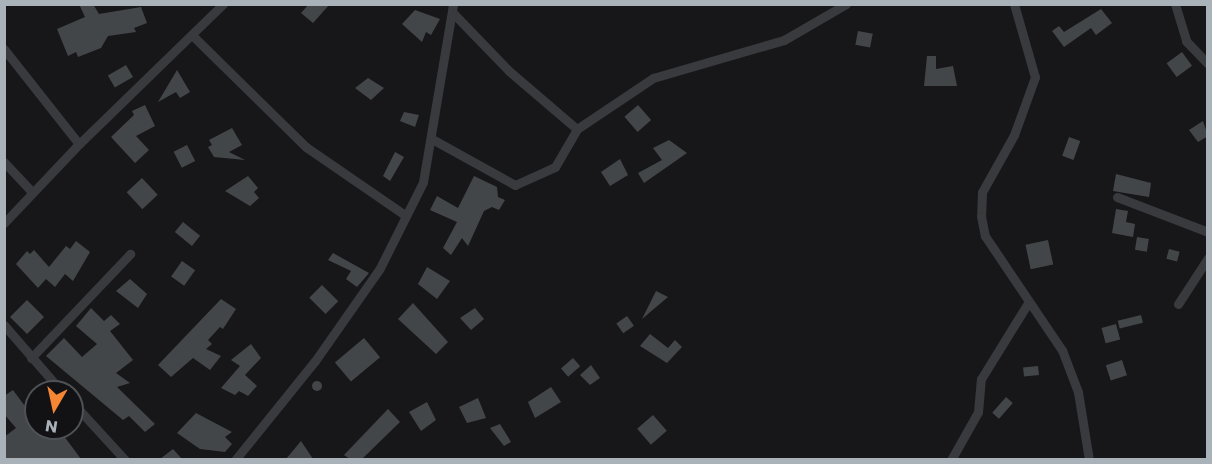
<!DOCTYPE html>
<html>
<head>
<meta charset="utf-8">
<style>
  body { margin:0 }
  #map { position:relative; width:1212px; height:464px; overflow:hidden; background:#171719; font-family:Poppins,sans-serif }
  div>[style] { position:absolute }
  .building>* { inset:0; background:#434649; transform-origin:0 0 }
  .round { border-radius:50% }
  .street>* { height:9px; margin:-4.5px; padding:0 4.5px; transform-origin:4.5px; border-radius:4.5px; background:#383a3e }
  span { translate:-50% -50%; white-space:nowrap; text-align:center; line-height:1.15; -webkit-text-stroke:6px #121214; paint-order:stroke }
  .frame { position:absolute; inset:0; border:6px solid #a9b2b9; pointer-events:none }
  .north { position:absolute; left:24px; top:380px; width:60px; height:60px; box-sizing:border-box; background:#121214; border:2px solid #4e5256; border-radius:50%; rotate:189deg; font-size:16px; font-weight:700; line-height:24px; text-align:center; color:#a9b2b9 }
  .north::after { content:''; display:block; margin:auto; width:21px; height:27px; background:#f48634; clip-path:polygon(50% 0,100% 100%,50% 72%,0 100%) }
</style>
</head>
<body>
<div id="map">
  <div class="building">
    <div style="clip-path:polygon(79px 4px,93px 4px,99px 14px,141px 7px,147px 23px,134px 28px,136px 32px,108px 36px,101px 48px,78px 57px,76px 52px,68px 56px,57px 29px,85px 17px)"></div>
    <div style="clip-path:polygon(309px 4px,330px 4px,313px 23px,301px 13px)"></div>
    <div style="clip-path:polygon(1101px 9px,1112px 23px,1096px 35px,1091px 28px,1064px 47px,1052px 31px,1059px 26px,1064px 32px)"></div>
    <div style="clip-path:polygon(415px 10px,440px 19px,431px 35px,426px 32px,422px 42px,402px 24px)"></div>
    <div style="left:858px;top:31px;width:15px;height:14px;rotate:11deg"></div>
    <div style="left:1182px;top:52px;width:17px;height:19px;rotate:54deg"></div>
    <div style="clip-path:polygon(927px 56px,936px 56px,936px 69px,953px 66px,957px 86px,924px 86px)"></div>
    <div style="left:126px;top:65px;width:14px;height:21px;rotate:60deg"></div>
    <div style="clip-path:polygon(177px 70px,190px 92px,180px 98px,176px 92px,158px 102px)"></div>
    <div style="clip-path:polygon(368px 78px,384px 88px,371px 100px,355px 88px)"></div>
    <div style="clip-path:polygon(145px 105px,155px 126px,136px 136px,149px 150px,135px 163px,111px 137px,134px 115px,132px 111px)"></div>
    <div style="left:638px;top:105px;width:20px;height:18px;rotate:49deg"></div>
    <div style="clip-path:polygon(404px 112px,419px 115px,415px 127px,400px 121px)"></div>
    <div style="clip-path:polygon(1203px 121px,1208px 136px,1198px 142px,1189px 130px)"></div>
    <div style="clip-path:polygon(232px 128px,242px 145px,229px 152px,245px 160px,214px 157px,208px 147px,212px 145px,209px 140px)"></div>
    <div style="left:1069px;top:137px;width:12px;height:20px;rotate:20deg"></div>
    <div style="clip-path:polygon(669px 140px,687px 153px,644px 183px,638px 173px,662px 160px,653px 148px)"></div>
    <div style="left:187px;top:145px;width:18px;height:15px;rotate:63deg"></div>
    <div style="clip-path:polygon(395px 152px,404px 157px,390px 181px,383px 176px)"></div>
    <div style="clip-path:polygon(620px 159px,628px 175px,610px 186px,601px 172px)"></div>
    <div style="clip-path:polygon(1116px 174px,1151px 183px,1149px 197px,1113px 191px)"></div>
    <div style="clip-path:polygon(248px 176px,258px 188px,254px 192px,259px 198px,250px 206px,225px 191px)"></div>
    <div style="clip-path:polygon(474px 176px,497px 187px,498px 197px,505px 200px,499px 210px,492px 207px,484px 211px,468px 246px,462px 238px,451px 255px,443px 248px,457px 222px,430px 210px,437px 196px,458px 208px)"></div>
    <div style="left:142px;top:178px;width:23px;height:21px;rotate:47deg"></div>
    <div style="clip-path:polygon(1116px 209px,1128px 211px,1126px 222px,1135px 224px,1133px 237px,1112px 233px)"></div>
    <div style="left:183px;top:222px;width:22px;height:13px;rotate:39deg"></div>
    <div style="left:1137px;top:237px;width:12px;height:13px;rotate:9deg"></div>
    <div style="left:1048px;top:240px;width:25px;height:23px;rotate:78deg"></div>
    <div style="clip-path:polygon(76px 241px,90px 252px,73px 281px,65px 274px,55px 287px,46px 279px,38px 288px,16px 264px,27px 251px,30px 254px,34px 250px,49px 267px,66px 246px,70px 249px)"></div>
    <div style="left:1169px;top:249px;width:11px;height:10px;rotate:15deg"></div>
    <div style="clip-path:polygon(333px 253px,369px 273px,357px 287px,346px 279px,351px 271px,328px 260px)"></div>
    <div style="left:182px;top:261px;width:16px;height:19px;rotate:35deg"></div>
    <div style="clip-path:polygon(427px 267px,450px 281px,437px 299px,418px 284px)"></div>
    <div style="clip-path:polygon(130px 279px,147px 294px,138px 308px,116px 291px)"></div>
    <div style="left:322px;top:285px;width:23px;height:18px;rotate:45deg"></div>
    <div style="clip-path:polygon(656px 291px,668px 297px,642px 319px)"></div>
    <div style="clip-path:polygon(221px 299px,236px 309px,223px 329px,220px 327px,208px 340px,212px 344px,206px 349px,221px 356px,210px 370px,193px 358px,171px 377px,158px 365px)"></div>
    <div style="left:27px;top:300px;width:24px;height:24px;rotate:45deg"></div>
    <div style="clip-path:polygon(413px 303px,448px 342px,436px 354px,398px 319px)"></div>
    <div style="clip-path:polygon(91px 308px,104px 321px,111px 315px,120px 324px,110px 331px,133px 360px,116px 373px,130px 383px,117px 387px,155px 424px,145px 432px,129px 416px,123px 420px,46px 356px,64px 338px,82px 357px,97px 344px,76px 326px)"></div>
    <div style="clip-path:polygon(475px 308px,484px 319px,471px 330px,460px 318px)"></div>
    <div style="left:1141px;top:315px;width:8px;height:24px;rotate:76deg"></div>
    <div style="left:627px;top:316px;width:12px;height:13px;rotate:55deg"></div>
    <div style="left:1116px;top:324px;width:16px;height:15px;rotate:75deg"></div>
    <div style="clip-path:polygon(650px 334px,668px 348px,675px 340px,682px 347px,667px 363px,640px 346px)"></div>
    <div style="left:364px;top:338px;width:25px;height:38px;rotate:50deg"></div>
    <div style="clip-path:polygon(251px 344px,261px 358px,245px 375px,257px 386px,248px 396px,239px 391px,235px 395px,221px 388px,240px 366px,231px 360px)"></div>
    <div style="left:573px;top:358px;width:11px;height:16px;rotate:49deg"></div>
    <div style="left:1122px;top:360px;width:16px;height:17px;rotate:72deg"></div>
    <div style="clip-path:polygon(591px 365px,600px 378px,590px 385px,580px 375px)"></div>
    <div style="left:1038px;top:366px;width:9px;height:15px;rotate:84deg"></div>
    <div class="round" style="left:312px;top:381px;width:10px;height:10px"></div>
    <div style="clip-path:polygon(551px 387px,561px 402px,535px 418px,528px 402px)"></div>
    <div style="clip-path:polygon(13px 390px,36px 421px,36px 428px,58px 428px,81px 459px,4px 459px,4px 437px,16px 428px,4px 414px,4px 396px)"></div>
    <div style="left:1006px;top:397px;width:9px;height:21px;rotate:41deg"></div>
    <div style="clip-path:polygon(478px 398px,486px 418px,467px 423px,459px 407px)"></div>
    <div style="clip-path:polygon(427px 402px,436px 420px,421px 431px,409px 412px)"></div>
    <div style="clip-path:polygon(388px 409px,400px 422px,362px 459px,350px 459px,344px 455px)"></div>
    <div style="clip-path:polygon(196px 413px,232px 432px,225px 437px,232px 444px,225px 452px,200px 449px,177px 433px)"></div>
    <div style="left:653px;top:415px;width:21px;height:21px;rotate:49deg"></div>
    <div style="clip-path:polygon(500px 424px,511px 442px,504px 446px,490px 428px)"></div>
    <div style="clip-path:polygon(301px 441px,313px 459px,286px 459px)"></div>
    <div style="clip-path:polygon(173px 449px,182px 459px,160px 459px)"></div>
  </div>
  <div class="street">
    <div style="left:1014px;top:4px;width:76px;rotate:74deg"></div>
    <div style="left:1035px;top:77px;width:62px;rotate:109.9deg"></div>
    <div style="left:1014px;top:135px;width:65px;rotate:119.3deg"></div>
    <div style="left:982px;top:192px;width:24px;rotate:92deg"></div>
    <div style="left:981px;top:216px;width:20px;rotate:79deg"></div>
    <div style="left:985px;top:236px;width:138px;rotate:56deg"></div>
    <div style="left:1062px;top:350px;width:45px;rotate:69.1deg"></div>
    <div style="left:1078px;top:392px;width:69px;rotate:80.8deg"></div>
    <div style="left:1175px;top:4px;width:39px;rotate:73deg"></div>
    <div style="left:1186px;top:41px;width:32px;rotate:46deg"></div>
    <div style="left:452px;top:12px;width:82px;rotate:46deg"></div>
    <div style="left:509px;top:71px;width:89px;rotate:40.5deg"></div>
    <div style="left:194px;top:37px;width:157px;rotate:44.5deg"></div>
    <div style="left:306px;top:147px;width:120px;rotate:34.5deg"></div>
    <div style="left:4px;top:49px;width:121px;rotate:51.7deg"></div>
    <div style="left:432px;top:139px;width:95px;rotate:29deg"></div>
    <div style="left:515px;top:185px;width:44px;rotate:-24.2deg"></div>
    <div style="left:555px;top:167px;width:44px;rotate:-59.9deg"></div>
    <div style="left:577px;top:129px;width:92px;rotate:-33.9deg"></div>
    <div style="left:653px;top:78px;width:136px;rotate:-16.2deg"></div>
    <div style="left:784px;top:40px;width:72px;rotate:-30.1deg"></div>
    <div style="left:4px;top:162px;width:42px;rotate:46.9deg"></div>
    <div style="left:1117px;top:197px;width:97px;rotate:21deg"></div>
    <div style="left:4px;top:223px;width:109px;rotate:-46.5deg"></div>
    <div style="left:79px;top:144px;width:201px;rotate:-44.2deg"></div>
    <div style="left:1178px;top:304px;width:55px;rotate:-56.9deg"></div>
    <div style="left:4px;top:325px;width:89px;rotate:49.1deg"></div>
    <div style="left:31px;top:358px;width:144px;rotate:-46.4deg"></div>
    <div style="left:72px;top:402px;width:79px;rotate:47.6deg"></div>
    <div style="left:235px;top:460px;width:127px;rotate:-51.1deg"></div>
    <div style="left:315px;top:361px;width:113px;rotate:-55deg"></div>
    <div style="left:380px;top:268px;width:96px;rotate:-63.4deg"></div>
    <div style="left:423px;top:182px;width:181px;rotate:-80.4deg"></div>
    <div style="left:951px;top:460px;width:55px;rotate:-60.6deg"></div>
    <div style="left:978px;top:412px;width:33px;rotate:-85deg"></div>
    <div style="left:981px;top:379px;width:89px;rotate:-58.3deg"></div>
  </div>
  <div class="frame"></div>
  <div class="north">N</div>
</div>
</body>
</html>
